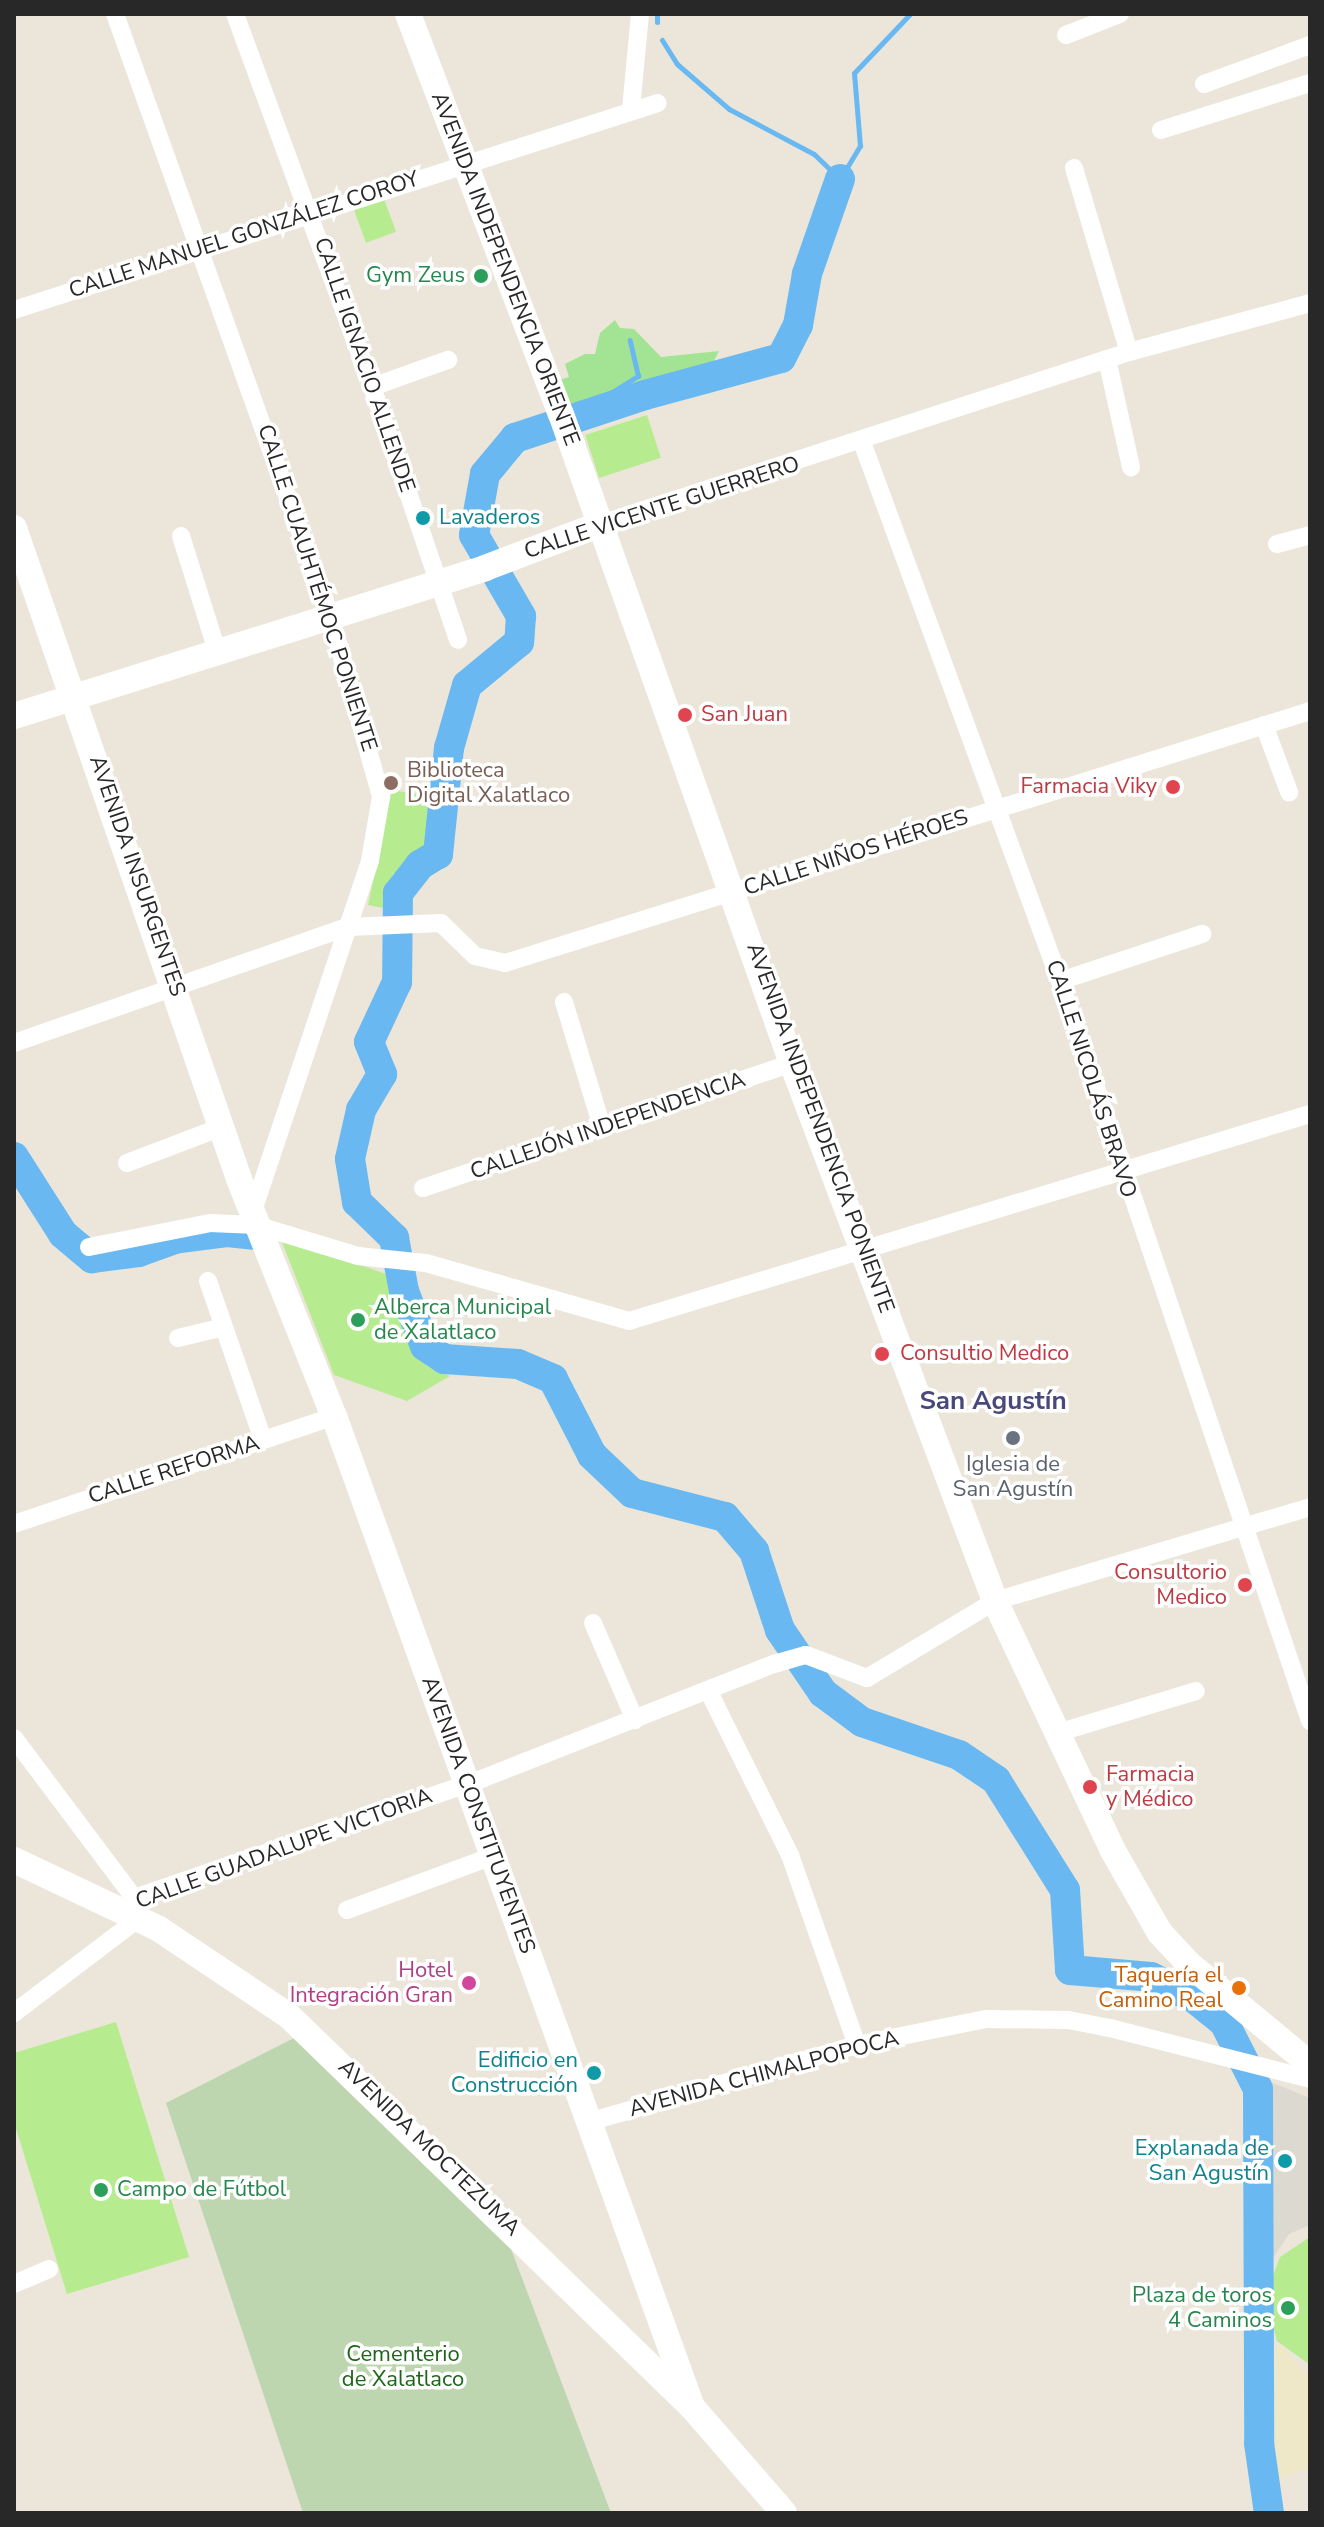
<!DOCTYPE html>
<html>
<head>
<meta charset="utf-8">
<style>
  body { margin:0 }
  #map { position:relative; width:1324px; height:2527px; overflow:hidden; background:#ebe6d9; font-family:"Nunito Sans",sans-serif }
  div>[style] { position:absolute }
  .education>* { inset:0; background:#eee7c8 }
  .green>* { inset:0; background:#a3e494 }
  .cemetery>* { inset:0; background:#bdd6b0 }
  .pitch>* { inset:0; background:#b6ec8f; transform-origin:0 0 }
  .plaza>* { inset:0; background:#dbd9d0 }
  .stream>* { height:5px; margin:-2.5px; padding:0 2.5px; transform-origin:2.5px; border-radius:2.5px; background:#69b8f1 }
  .river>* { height:30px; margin:-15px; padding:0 15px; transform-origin:15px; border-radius:15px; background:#69b8f1 }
  .minor>* { height:18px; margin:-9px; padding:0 9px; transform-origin:9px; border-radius:9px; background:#fff }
  .secondary>* { height:26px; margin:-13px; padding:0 13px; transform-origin:13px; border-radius:13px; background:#fff }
  .dots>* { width:22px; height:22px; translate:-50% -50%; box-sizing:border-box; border:4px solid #fff; border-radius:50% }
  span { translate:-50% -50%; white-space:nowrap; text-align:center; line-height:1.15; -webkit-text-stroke:7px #fff; paint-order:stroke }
  .street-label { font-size:22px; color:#282828 }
  .leisure-label { font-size:22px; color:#27864d }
  .right { translate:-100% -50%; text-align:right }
  .left { translate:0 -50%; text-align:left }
  .culture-label { font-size:22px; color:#0d838f }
  .health-label { font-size:22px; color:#be3a42 }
  .education-label { font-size:22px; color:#785e54 }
  .worship-label { font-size:22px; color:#5b616d }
  .hotel-label { font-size:22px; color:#b23c85 }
  .food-label { font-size:22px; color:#c56008 }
  .park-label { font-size:22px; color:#1c6618 }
  .quarter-label { font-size:26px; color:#48497a; font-weight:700 }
  .frame { position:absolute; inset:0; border:16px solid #282828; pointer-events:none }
</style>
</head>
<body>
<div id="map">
  <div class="education">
    <div style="clip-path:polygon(1282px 2345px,1310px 2379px,1310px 2468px,1260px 2485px,1249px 2357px)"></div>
  </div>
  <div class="green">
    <div style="clip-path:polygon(615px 320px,620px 328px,634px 329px,661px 357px,719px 351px,708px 372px,566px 417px,552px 382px,569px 377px,565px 364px,585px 354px,595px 354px,600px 333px)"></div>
  </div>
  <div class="cemetery">
    <div style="clip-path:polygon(296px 2037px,500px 2220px,611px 2513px,303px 2513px,166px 2103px)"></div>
  </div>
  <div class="pitch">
    <div style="left:383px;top:196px;width:38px;height:32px;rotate:70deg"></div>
    <div style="left:647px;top:415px;width:45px;height:65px;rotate:72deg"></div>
    <div style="clip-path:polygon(392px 790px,434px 797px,435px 834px,425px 858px,393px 874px,388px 909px,368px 905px)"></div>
    <div style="clip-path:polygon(280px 1237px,392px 1276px,408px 1342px,427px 1366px,450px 1376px,407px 1401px,334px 1375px)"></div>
    <div style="clip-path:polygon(116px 2022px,189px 2257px,67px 2294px,14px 2122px,14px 2053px)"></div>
    <div style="clip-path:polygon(1310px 2237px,1310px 2365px,1277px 2341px,1265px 2297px,1280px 2257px)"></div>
  </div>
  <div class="plaza">
    <div style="clip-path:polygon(1258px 2077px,1310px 2098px,1310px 2225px,1289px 2234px,1263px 2273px)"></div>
  </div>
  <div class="stream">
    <div style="left:657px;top:22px;width:8px;rotate:-90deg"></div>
    <div style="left:662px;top:40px;width:28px;rotate:58deg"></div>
    <div style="left:677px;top:64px;width:69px;rotate:40.9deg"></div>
    <div style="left:729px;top:109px;width:96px;rotate:27.9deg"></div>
    <div style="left:814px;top:154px;width:36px;rotate:44deg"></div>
    <div style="left:840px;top:179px;width:39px;rotate:-59deg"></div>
    <div style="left:860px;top:146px;width:73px;rotate:-94.7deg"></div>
    <div style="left:854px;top:73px;width:81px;rotate:-46.5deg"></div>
    <div style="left:612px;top:392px;width:31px;rotate:-32deg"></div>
    <div style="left:638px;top:376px;width:37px;rotate:-103deg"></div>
    <div style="left:586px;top:414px;width:16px;rotate:-68deg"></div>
  </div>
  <div class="river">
    <div style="left:840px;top:179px;width:101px;rotate:109.2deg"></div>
    <div style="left:807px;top:274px;width:52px;rotate:100deg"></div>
    <div style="left:798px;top:325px;width:37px;rotate:117deg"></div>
    <div style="left:781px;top:358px;width:141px;rotate:164.8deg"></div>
    <div style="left:645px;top:395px;width:137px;rotate:161.7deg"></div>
    <div style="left:515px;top:438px;width:47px;rotate:129.8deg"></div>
    <div style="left:485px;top:474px;width:62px;rotate:100.2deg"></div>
    <div style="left:474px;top:535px;width:94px;rotate:59.9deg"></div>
    <div style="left:521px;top:616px;width:26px;rotate:94deg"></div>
    <div style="left:519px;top:642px;width:67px;rotate:140.4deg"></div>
    <div style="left:467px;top:685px;width:66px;rotate:105.9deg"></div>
    <div style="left:449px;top:748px;width:107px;rotate:95.9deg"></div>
    <div style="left:438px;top:854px;width:21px;rotate:149deg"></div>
    <div style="left:420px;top:865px;width:36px;rotate:128deg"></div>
    <div style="left:398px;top:893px;width:89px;rotate:90.6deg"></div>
    <div style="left:397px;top:982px;width:66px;rotate:115deg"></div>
    <div style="left:369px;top:1042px;width:35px;rotate:68deg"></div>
    <div style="left:382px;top:1074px;width:42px;rotate:120.3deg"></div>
    <div style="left:361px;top:1110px;width:50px;rotate:102.7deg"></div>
    <div style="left:350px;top:1159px;width:44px;rotate:80.8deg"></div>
    <div style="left:357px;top:1202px;width:52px;rotate:44.2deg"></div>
    <div style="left:394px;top:1238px;width:54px;rotate:79.3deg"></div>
    <div style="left:404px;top:1291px;width:59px;rotate:69.1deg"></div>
    <div style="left:425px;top:1346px;width:23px;rotate:34deg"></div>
    <div style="left:444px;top:1359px;width:74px;rotate:3.9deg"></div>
    <div style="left:518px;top:1364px;width:38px;rotate:23deg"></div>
    <div style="left:553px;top:1379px;width:85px;rotate:62.8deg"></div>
    <div style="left:592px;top:1455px;width:55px;rotate:43.5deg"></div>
    <div style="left:632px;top:1493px;width:96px;rotate:14.5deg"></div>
    <div style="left:725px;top:1517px;width:45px;rotate:49.5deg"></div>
    <div style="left:754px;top:1551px;width:83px;rotate:71.8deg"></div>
    <div style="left:780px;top:1630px;width:76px;rotate:55.7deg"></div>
    <div style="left:823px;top:1693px;width:49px;rotate:36.6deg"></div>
    <div style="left:862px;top:1722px;width:102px;rotate:18.8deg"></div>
    <div style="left:959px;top:1755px;width:45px;rotate:34deg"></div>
    <div style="left:996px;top:1780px;width:130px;rotate:57.9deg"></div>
    <div style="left:1065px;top:1890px;width:80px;rotate:86.4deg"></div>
    <div style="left:1070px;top:1970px;width:81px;rotate:4.9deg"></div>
    <div style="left:1151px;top:1977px;width:48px;rotate:26deg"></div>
    <div style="left:1194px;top:1998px;width:38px;rotate:39deg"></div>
    <div style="left:1224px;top:2022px;width:75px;rotate:63.1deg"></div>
    <div style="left:1258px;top:2089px;width:354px;rotate:89.8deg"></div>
    <div style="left:1259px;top:2443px;width:71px;rotate:81.9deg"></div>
    <div style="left:14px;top:1157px;width:91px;rotate:57.5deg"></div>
    <div style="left:63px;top:1234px;width:38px;rotate:40deg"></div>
    <div style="left:92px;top:1258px;width:47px;rotate:-7.3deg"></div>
    <div style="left:139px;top:1252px;width:37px;rotate:-20deg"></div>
    <div style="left:174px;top:1239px;width:53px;rotate:-7.5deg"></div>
    <div style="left:227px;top:1232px;width:27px;rotate:6deg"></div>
  </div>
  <div class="minor">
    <div style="left:115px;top:14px;width:638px;rotate:70.32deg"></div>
    <div style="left:330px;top:615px;width:189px;rotate:74.3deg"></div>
    <div style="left:381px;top:797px;width:65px;rotate:99.8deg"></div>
    <div style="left:370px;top:861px;width:372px;rotate:108.5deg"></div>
    <div style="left:235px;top:14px;width:397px;rotate:69.8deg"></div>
    <div style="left:372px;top:387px;width:267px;rotate:71.2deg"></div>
    <div style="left:1066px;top:35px;width:58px;rotate:-21.3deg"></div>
    <div style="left:1204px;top:84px;width:113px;rotate:-20.2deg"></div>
    <div style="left:631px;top:109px;width:95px;rotate:-84.6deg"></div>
    <div style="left:1161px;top:130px;width:156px;rotate:-17.5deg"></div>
    <div style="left:1074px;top:168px;width:192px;rotate:73.4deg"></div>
    <div style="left:14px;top:310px;width:676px;rotate:-17.82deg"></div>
    <div style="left:1107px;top:359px;width:111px;rotate:77.5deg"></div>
    <div style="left:372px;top:387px;width:81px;rotate:-19.6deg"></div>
    <div style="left:862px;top:442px;width:574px;rotate:69.83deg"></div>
    <div style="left:1060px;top:981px;width:781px;rotate:71.33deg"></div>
    <div style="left:598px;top:525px;width:558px;rotate:-18.05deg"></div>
    <div style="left:1129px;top:352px;width:188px;rotate:-15.1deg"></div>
    <div style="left:181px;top:536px;width:121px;rotate:72.6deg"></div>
    <div style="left:1277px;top:544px;width:34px;rotate:-15deg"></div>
    <div style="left:1264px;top:725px;width:72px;rotate:69.5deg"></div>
    <div style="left:1060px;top:981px;width:150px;rotate:-18.3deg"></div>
    <div style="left:564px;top:1002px;width:131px;rotate:73.1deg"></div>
    <div style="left:14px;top:1043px;width:354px;rotate:-19.2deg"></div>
    <div style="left:348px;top:927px;width:93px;rotate:-2.5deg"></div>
    <div style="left:441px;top:923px;width:47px;rotate:44.1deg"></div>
    <div style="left:475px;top:956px;width:31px;rotate:13deg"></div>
    <div style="left:505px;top:963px;width:844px;rotate:-17.38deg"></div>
    <div style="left:127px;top:1163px;width:102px;rotate:-20.8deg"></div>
    <div style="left:423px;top:1188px;width:390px;rotate:-18.7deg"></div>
    <div style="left:89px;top:1247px;width:123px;rotate:-11.2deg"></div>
    <div style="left:210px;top:1223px;width:46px;rotate:2.5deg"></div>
    <div style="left:256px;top:1225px;width:107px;rotate:16.9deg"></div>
    <div style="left:358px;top:1256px;width:68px;rotate:5.9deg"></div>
    <div style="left:426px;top:1263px;width:211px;rotate:15.9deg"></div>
    <div style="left:629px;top:1321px;width:712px;rotate:-16.91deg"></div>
    <div style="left:208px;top:1281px;width:168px;rotate:70.9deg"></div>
    <div style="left:178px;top:1338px;width:47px;rotate:-13.4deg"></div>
    <div style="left:14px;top:1524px;width:338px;rotate:-18.6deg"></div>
    <div style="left:593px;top:1623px;width:106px;rotate:66.6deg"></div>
    <div style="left:708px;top:1690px;width:184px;rotate:63.6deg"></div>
    <div style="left:790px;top:1855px;width:201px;rotate:70.6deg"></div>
    <div style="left:1057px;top:1733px;width:145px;rotate:-16.8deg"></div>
    <div style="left:14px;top:1738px;width:200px;rotate:53.1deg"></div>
    <div style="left:123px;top:1909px;width:16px;rotate:-45deg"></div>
    <div style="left:134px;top:1898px;width:370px;rotate:-18.9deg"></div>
    <div style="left:484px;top:1778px;width:312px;rotate:-21.5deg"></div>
    <div style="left:774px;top:1664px;width:33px;rotate:-16deg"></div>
    <div style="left:806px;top:1655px;width:65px;rotate:20.7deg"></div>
    <div style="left:867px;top:1678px;width:149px;rotate:-31deg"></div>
    <div style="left:995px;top:1601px;width:329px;rotate:-16.6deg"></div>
    <div style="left:347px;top:1910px;width:156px;rotate:-20.3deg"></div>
    <div style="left:14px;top:2013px;width:157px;rotate:-37.2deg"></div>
    <div style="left:592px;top:2121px;width:276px;rotate:-16deg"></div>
    <div style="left:857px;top:2045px;width:132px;rotate:-11.4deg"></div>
    <div style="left:986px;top:2019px;width:82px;rotate:0.7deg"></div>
    <div style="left:1068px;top:2020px;width:43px;rotate:10.8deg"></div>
    <div style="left:1110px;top:2028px;width:206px;rotate:14.3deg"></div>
    <div style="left:14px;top:2284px;width:38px;rotate:-23deg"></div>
  </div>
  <div class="secondary">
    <div style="left:408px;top:14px;width:428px;rotate:69.1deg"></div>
    <div style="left:561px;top:414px;width:689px;rotate:70.41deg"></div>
    <div style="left:792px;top:1063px;width:575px;rotate:69.33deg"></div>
    <div style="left:995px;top:1601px;width:274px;rotate:64.7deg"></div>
    <div style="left:1112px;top:1849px;width:97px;rotate:60.3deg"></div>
    <div style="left:1160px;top:1933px;width:42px;rotate:46.9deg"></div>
    <div style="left:1189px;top:1964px;width:157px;rotate:39.6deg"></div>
    <div style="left:14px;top:528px;width:689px;rotate:70.93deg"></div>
    <div style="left:239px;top:1179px;width:255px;rotate:68.2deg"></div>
    <div style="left:334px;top:1416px;width:1054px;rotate:70.14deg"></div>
    <div style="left:14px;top:716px;width:494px;rotate:-17.4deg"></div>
    <div style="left:485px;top:568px;width:121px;rotate:-20.8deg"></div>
    <div style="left:14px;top:1860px;width:161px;rotate:25.4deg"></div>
    <div style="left:159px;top:1929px;width:156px;rotate:33.8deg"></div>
    <div style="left:289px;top:2016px;width:562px;rotate:44.13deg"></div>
    <div style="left:692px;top:2407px;width:140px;rotate:49deg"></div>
  </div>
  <div class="dots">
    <div style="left:481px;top:276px;background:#2e9e5b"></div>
    <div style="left:423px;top:518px;background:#0f9aa8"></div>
    <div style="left:685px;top:715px;background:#e0444e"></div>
    <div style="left:391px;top:783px;background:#8d6e63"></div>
    <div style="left:1173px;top:787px;background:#e0444e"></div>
    <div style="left:358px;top:1320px;background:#2e9e5b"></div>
    <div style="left:882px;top:1354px;background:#e0444e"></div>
    <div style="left:1013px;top:1438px;background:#6b7280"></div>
    <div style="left:1245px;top:1585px;background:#e0444e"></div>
    <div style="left:1090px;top:1787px;background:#e0444e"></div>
    <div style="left:469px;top:1983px;background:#d1479c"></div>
    <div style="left:1239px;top:1988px;background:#e8710a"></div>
    <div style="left:594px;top:2073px;background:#0f9aa8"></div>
    <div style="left:1285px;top:2161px;background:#0f9aa8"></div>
    <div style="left:101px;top:2190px;background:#2e9e5b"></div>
    <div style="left:1288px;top:2308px;background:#2e9e5b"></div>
  </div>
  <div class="street-label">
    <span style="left:244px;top:235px;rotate:-18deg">CALLE MANUEL GONZÁLEZ COROY</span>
    <span style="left:505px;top:269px;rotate:69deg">AVENIDA INDEPENDENCIA ORIENTE</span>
    <span style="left:364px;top:365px;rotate:71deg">CALLE IGNACIO ALLENDE</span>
    <span style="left:662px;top:508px;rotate:-18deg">CALLE VICENTE GUERRERO</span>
    <span style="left:317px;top:588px;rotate:72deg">CALLE CUAUHTÉMOC PONIENTE</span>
    <span style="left:856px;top:853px;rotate:-18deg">CALLE NIÑOS HÉROES</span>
    <span style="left:137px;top:876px;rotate:71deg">AVENIDA INSURGENTES</span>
    <span style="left:1091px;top:1079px;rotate:72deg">CALLE NICOLÁS BRAVO</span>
    <span style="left:608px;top:1126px;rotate:-19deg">CALLEJÓN INDEPENDENCIA</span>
    <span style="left:820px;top:1128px;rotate:70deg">AVENIDA INDEPENDENCIA PONIENTE</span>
    <span style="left:174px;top:1470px;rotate:-18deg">CALLE REFORMA</span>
    <span style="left:478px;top:1815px;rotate:70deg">AVENIDA CONSTITUYENTES</span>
    <span style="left:284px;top:1849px;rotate:-20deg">CALLE GUADALUPE VICTORIA</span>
    <span style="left:764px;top:2074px;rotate:-15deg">AVENIDA CHIMALPOPOCA</span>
    <span style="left:429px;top:2148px;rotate:44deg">AVENIDA MOCTEZUMA</span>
  </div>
  <div class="leisure-label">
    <span class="right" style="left:465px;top:276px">Gym Zeus</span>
    <span class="left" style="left:374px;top:1320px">Alberca Municipal<br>de Xalatlaco</span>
    <span class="left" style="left:117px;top:2190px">Campo de Fútbol</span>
    <span class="right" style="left:1272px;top:2308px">Plaza de toros<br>4 Caminos</span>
  </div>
  <div class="culture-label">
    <span class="left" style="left:439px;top:518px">Lavaderos</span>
    <span class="right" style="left:578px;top:2073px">Edificio en<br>Construcción</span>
    <span class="right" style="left:1269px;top:2161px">Explanada de<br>San Agustín</span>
  </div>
  <div class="health-label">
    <span class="left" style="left:701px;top:715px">San Juan</span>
    <span class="right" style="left:1157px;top:787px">Farmacia Viky</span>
    <span class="left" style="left:900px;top:1354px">Consultio Medico</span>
    <span class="right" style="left:1227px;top:1585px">Consultorio<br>Medico</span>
    <span class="left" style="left:1106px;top:1787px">Farmacia<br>y Médico</span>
  </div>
  <div class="education-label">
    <span class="left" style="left:407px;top:783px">Biblioteca<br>Digital Xalatlaco</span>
  </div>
  <div class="worship-label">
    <span style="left:1013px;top:1477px">Iglesia de<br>San Agustín</span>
  </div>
  <div class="hotel-label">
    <span class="right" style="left:453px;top:1983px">Hotel<br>Integración Gran</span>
  </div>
  <div class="food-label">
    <span class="right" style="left:1223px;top:1988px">Taquería el<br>Camino Real</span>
  </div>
  <div class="park-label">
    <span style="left:403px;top:2367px">Cementerio<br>de Xalatlaco</span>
  </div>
  <div class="quarter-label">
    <span style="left:993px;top:1401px">San Agustín</span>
  </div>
  <div class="frame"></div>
</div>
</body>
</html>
